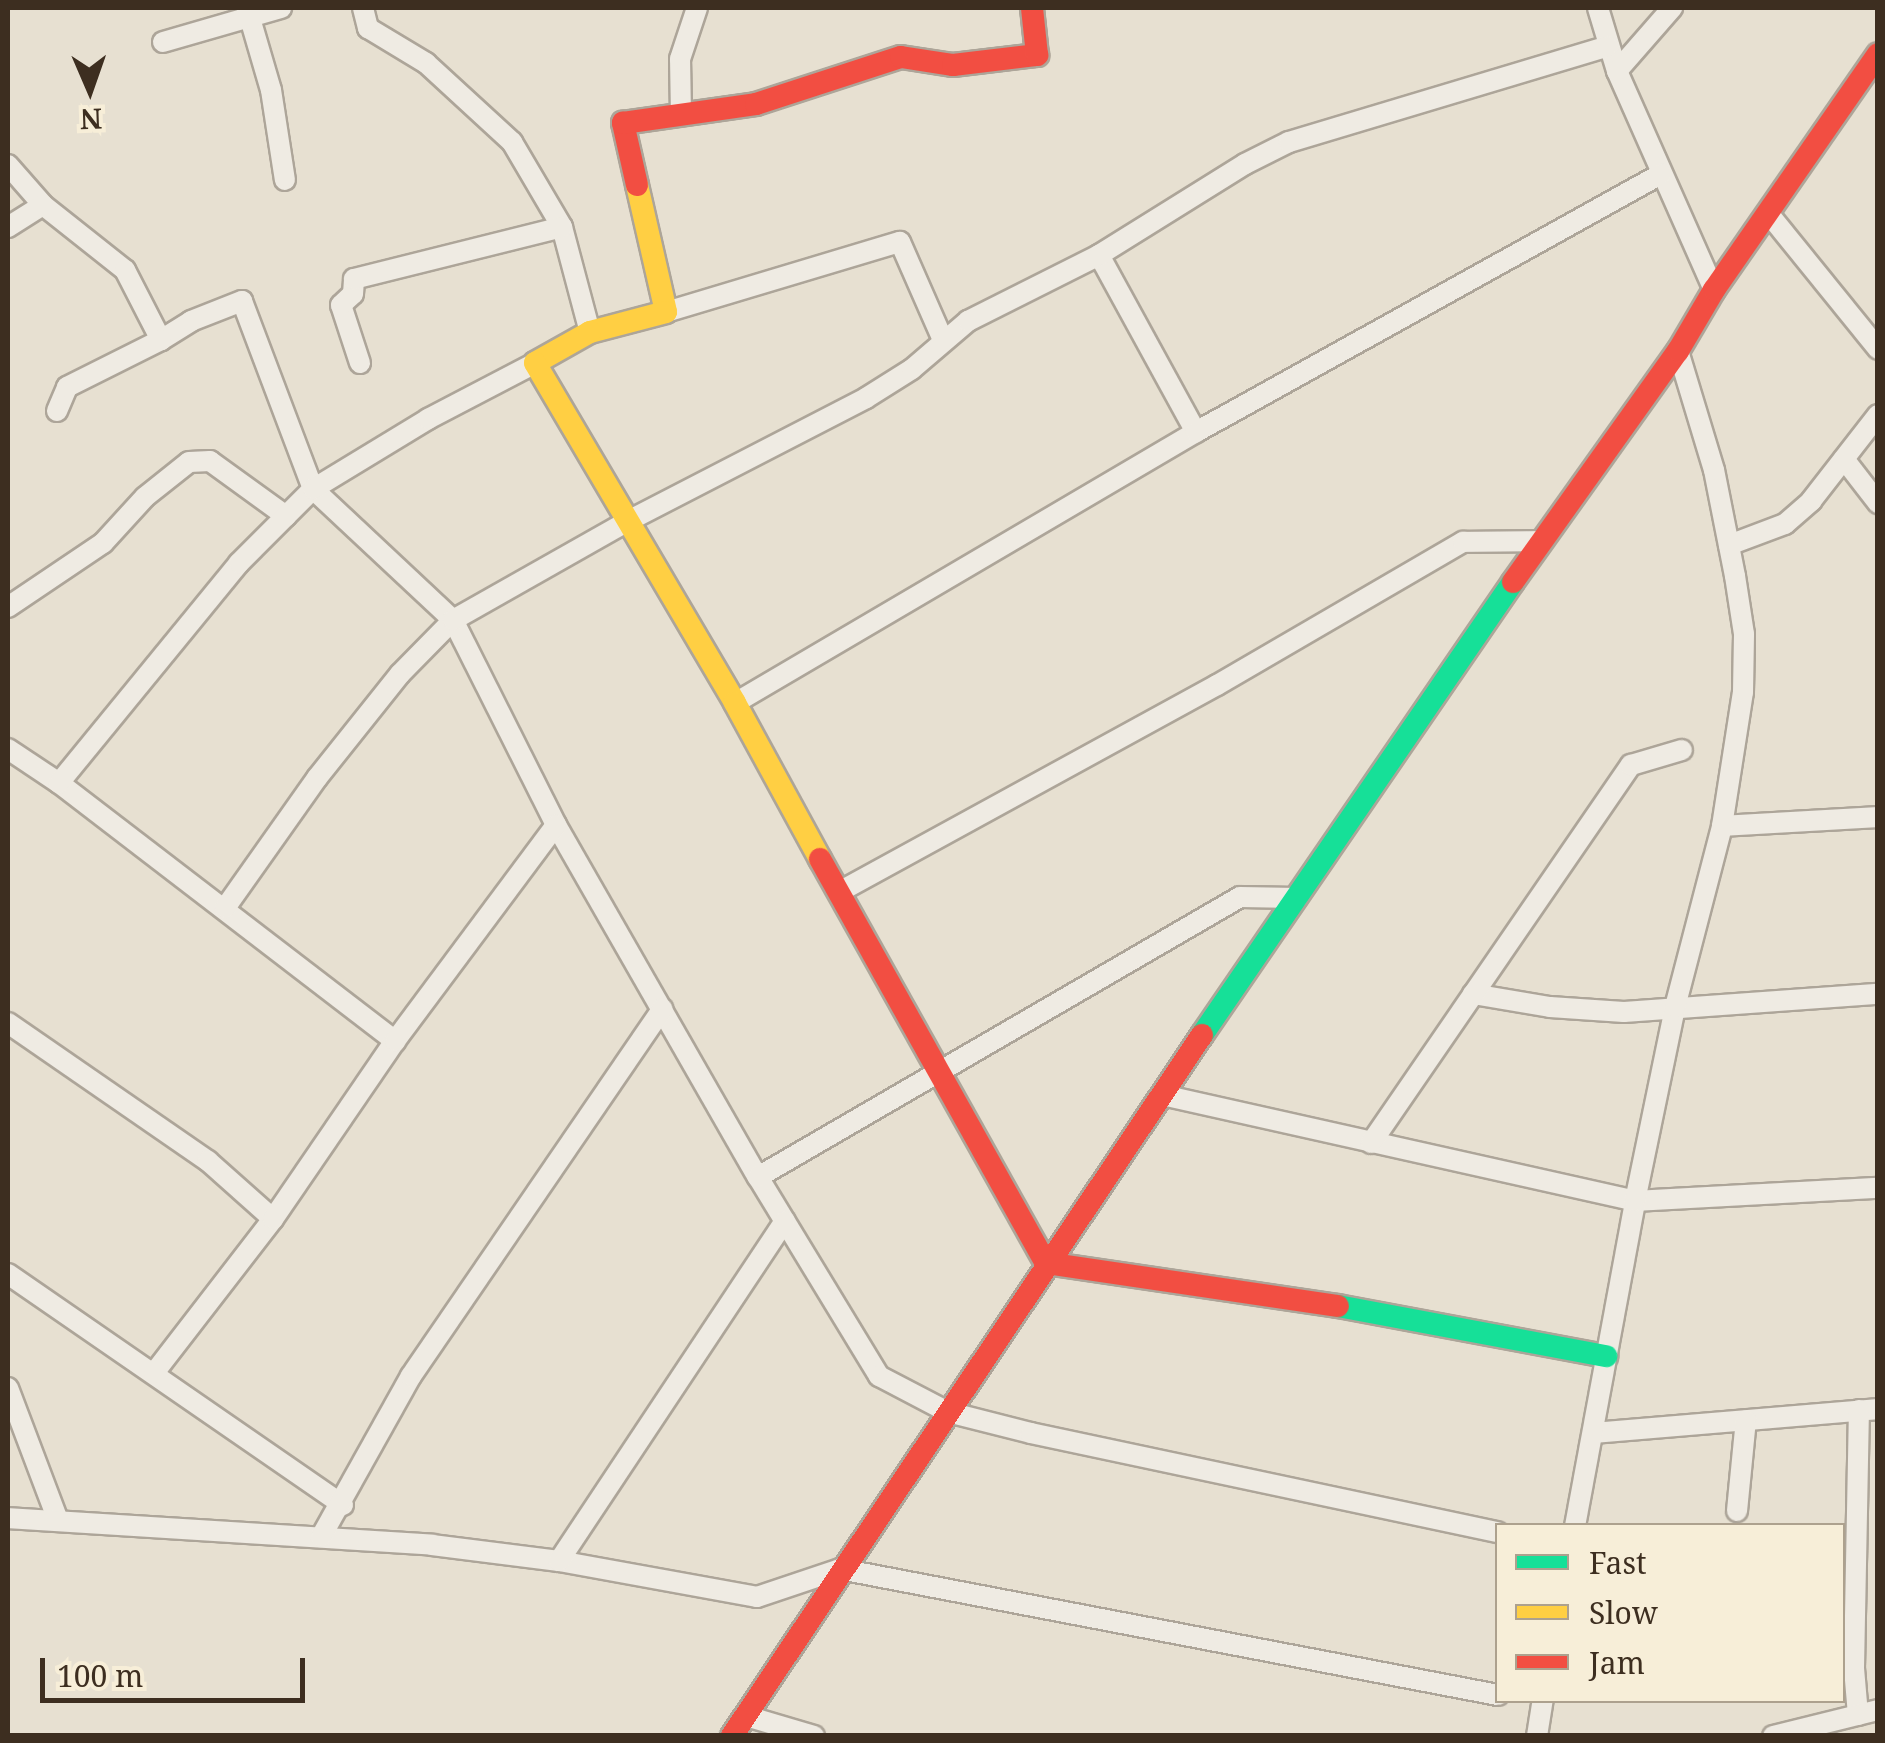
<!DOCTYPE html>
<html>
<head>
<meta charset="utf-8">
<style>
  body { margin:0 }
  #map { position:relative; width:1885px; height:1743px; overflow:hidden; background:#e7e0d1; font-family:"Noto Serif",serif }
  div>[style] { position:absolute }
  .roads { filter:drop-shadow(2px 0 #ada599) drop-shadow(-2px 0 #ada599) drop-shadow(0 2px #ada599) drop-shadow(0 -2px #ada599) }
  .street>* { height:20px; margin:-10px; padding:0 10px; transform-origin:10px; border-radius:10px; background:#efebe3 }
  .fast>* { height:22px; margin:-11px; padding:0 11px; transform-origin:11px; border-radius:11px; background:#16e098 }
  .slow>* { height:22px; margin:-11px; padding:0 11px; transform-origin:11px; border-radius:11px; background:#ffcf43 }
  .jam>* { height:22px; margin:-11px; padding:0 11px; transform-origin:11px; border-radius:11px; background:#f24e42 }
  span { translate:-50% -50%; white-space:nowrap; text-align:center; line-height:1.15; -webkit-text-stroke:8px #f7eed8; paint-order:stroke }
  .frame { position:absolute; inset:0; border:10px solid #3d2e20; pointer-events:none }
  .legend { position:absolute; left:1495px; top:1523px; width:350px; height:180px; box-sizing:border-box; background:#f7eed8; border:2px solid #ada18e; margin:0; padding:12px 18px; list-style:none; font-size:30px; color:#3d2e20 }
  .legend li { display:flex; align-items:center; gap:20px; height:50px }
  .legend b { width:50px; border:2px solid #ada18e }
  .north { position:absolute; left:40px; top:40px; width:100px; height:100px; -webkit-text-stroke:8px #f7eed8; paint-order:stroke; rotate:178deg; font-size:28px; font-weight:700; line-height:40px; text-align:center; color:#3d2e20 }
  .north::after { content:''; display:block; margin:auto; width:35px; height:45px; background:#3d2e20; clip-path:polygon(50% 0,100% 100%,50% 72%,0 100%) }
  .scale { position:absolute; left:40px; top:1658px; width:265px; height:45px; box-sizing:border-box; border:5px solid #3d2e20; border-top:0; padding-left:12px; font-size:30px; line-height:35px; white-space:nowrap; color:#3d2e20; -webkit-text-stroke:8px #f7eed8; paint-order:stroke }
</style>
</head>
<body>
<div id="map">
  <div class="roads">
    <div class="street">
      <div style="left:247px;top:8px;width:85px;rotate:73.7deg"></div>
      <div style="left:271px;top:90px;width:91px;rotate:81.2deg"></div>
      <div style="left:363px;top:8px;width:21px;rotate:76deg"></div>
      <div style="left:368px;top:28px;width:68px;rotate:31.1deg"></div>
      <div style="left:426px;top:63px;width:117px;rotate:42.6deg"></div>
      <div style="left:512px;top:142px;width:99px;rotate:59.5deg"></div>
      <div style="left:562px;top:227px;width:109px;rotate:75.1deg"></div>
      <div style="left:1598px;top:8px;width:66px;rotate:73.2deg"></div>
      <div style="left:1617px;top:71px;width:240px;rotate:66.1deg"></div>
      <div style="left:163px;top:42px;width:123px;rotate:-16.1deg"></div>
      <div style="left:1617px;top:71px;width:84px;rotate:-48.9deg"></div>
      <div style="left:681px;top:115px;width:56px;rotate:-91deg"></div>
      <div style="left:680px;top:59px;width:54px;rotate:-71.6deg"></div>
      <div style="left:8px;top:165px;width:53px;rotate:48.8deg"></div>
      <div style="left:43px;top:205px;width:105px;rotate:38.4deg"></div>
      <div style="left:125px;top:270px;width:79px;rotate:62.8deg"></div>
      <div style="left:161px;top:340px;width:36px;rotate:-32deg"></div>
      <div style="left:191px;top:321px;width:55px;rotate:-21.4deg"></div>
      <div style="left:242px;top:301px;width:201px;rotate:69.3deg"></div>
      <div style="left:313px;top:489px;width:192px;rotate:43.1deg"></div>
      <div style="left:453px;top:620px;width:229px;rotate:63.3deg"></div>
      <div style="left:556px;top:825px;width:406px;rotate:60.2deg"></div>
      <div style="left:758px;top:1177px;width:233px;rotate:58.7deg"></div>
      <div style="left:879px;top:1376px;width:78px;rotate:27.6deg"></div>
      <div style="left:948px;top:1412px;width:86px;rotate:14.2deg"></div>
      <div style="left:1031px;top:1433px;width:477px;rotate:12deg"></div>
      <div style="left:1768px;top:213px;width:175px;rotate:51deg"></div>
      <div style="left:8px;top:227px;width:41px;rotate:-32.2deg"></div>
      <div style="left:1099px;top:255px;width:202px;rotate:61.3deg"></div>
      <div style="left:666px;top:312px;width:244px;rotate:-16.7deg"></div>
      <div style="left:900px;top:242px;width:107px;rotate:66.3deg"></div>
      <div style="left:360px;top:363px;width:61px;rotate:-108.1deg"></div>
      <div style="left:341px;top:305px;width:16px;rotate:-43deg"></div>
      <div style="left:353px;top:294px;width:15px;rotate:-86deg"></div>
      <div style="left:354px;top:279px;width:214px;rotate:-14deg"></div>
      <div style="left:57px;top:411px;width:26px;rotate:-67deg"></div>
      <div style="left:67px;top:387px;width:105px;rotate:-26.6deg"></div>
      <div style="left:1844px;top:459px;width:56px;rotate:52.3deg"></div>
      <div style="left:1729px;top:545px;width:60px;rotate:-20.6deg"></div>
      <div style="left:1785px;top:524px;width:35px;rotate:-41deg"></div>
      <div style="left:1811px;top:501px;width:109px;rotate:-52.1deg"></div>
      <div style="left:8px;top:607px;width:115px;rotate:-34deg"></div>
      <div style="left:103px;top:543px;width:62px;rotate:-47.6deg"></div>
      <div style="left:145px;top:497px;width:56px;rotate:-38.5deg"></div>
      <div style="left:189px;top:462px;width:21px;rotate:-3deg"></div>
      <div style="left:210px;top:461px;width:94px;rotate:35.9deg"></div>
      <div style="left:735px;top:703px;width:535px;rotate:-30.45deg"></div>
      <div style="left:1196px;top:432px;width:532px;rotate:-29.02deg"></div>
      <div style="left:8px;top:749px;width:61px;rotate:33.7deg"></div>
      <div style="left:59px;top:783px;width:424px;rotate:37.5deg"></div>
      <div style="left:59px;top:783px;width:284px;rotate:-50.7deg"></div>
      <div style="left:239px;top:563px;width:105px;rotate:-45deg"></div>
      <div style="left:313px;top:489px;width:135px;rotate:-31.3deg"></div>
      <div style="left:428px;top:419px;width:121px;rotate:-27.6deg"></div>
      <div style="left:1722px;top:826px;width:156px;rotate:-3.3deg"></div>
      <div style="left:839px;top:892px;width:431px;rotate:-28.7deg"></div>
      <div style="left:1217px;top:685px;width:285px;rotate:-30.2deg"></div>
      <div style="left:1463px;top:542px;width:78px;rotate:-0.7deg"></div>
      <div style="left:225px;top:908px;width:159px;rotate:-54.7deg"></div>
      <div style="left:317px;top:778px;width:133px;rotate:-51.4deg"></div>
      <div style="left:400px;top:674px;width:76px;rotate:-45.5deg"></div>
      <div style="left:453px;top:620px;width:199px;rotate:-29.5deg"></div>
      <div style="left:626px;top:522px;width:270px;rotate:-27.3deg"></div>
      <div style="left:866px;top:398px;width:54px;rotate:-32.2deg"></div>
      <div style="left:912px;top:369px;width:74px;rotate:-40.6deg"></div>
      <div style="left:968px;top:321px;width:147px;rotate:-26.7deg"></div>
      <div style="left:1099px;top:255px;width:172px;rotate:-31.9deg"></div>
      <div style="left:1245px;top:164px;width:49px;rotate:-26.6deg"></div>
      <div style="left:1289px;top:142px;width:333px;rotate:-16.7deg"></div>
      <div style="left:1473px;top:994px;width:78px;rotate:9.6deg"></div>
      <div style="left:1550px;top:1007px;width:74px;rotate:3.9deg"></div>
      <div style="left:1624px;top:1012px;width:255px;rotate:-4.1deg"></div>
      <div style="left:8px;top:1023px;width:243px;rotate:34.6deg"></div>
      <div style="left:208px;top:1161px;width:87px;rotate:41.7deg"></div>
      <div style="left:1162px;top:1095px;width:485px;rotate:12.6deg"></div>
      <div style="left:1635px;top:1201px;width:243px;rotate:-3.1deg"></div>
      <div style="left:1371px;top:1143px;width:459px;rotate:-55.5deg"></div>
      <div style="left:1631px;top:765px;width:53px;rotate:-16.4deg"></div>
      <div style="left:758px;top:1177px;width:557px;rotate:-30.15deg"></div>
      <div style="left:1240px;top:897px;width:57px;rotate:1deg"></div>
      <div style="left:8px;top:1274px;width:407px;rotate:34.6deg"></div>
      <div style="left:154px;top:1373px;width:195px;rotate:-52.3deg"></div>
      <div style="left:273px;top:1219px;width:216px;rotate:-55.6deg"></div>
      <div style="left:395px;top:1041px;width:269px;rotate:-53.3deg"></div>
      <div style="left:8px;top:1388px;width:141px;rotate:69.3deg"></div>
      <div style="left:1594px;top:1433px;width:285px;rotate:-4.8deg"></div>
      <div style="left:1737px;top:1511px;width:91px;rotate:-84.4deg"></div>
      <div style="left:8px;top:1518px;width:425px;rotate:3.6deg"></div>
      <div style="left:432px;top:1545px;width:128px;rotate:7.2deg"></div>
      <div style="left:559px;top:1561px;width:201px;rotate:10.3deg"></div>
      <div style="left:757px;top:1597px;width:88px;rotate:-18.6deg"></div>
      <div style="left:840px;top:1569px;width:670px;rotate:10.84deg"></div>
      <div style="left:1575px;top:1526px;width:330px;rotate:-79.5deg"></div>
      <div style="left:1635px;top:1201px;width:198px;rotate:-78.3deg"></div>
      <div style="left:1675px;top:1007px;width:187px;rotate:-75.4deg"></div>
      <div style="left:1722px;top:826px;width:136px;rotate:-81.1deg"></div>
      <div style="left:1743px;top:692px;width:58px;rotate:-89deg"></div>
      <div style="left:1744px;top:634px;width:59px;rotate:-98.8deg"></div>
      <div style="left:1735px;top:576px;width:108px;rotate:-101.2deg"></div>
      <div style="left:1714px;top:470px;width:124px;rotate:-106.8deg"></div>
      <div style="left:321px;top:1537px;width:184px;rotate:-60.8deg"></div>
      <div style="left:411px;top:1376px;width:445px;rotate:-55.6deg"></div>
      <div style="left:559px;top:1561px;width:408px;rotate:-56.4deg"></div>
      <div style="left:1858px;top:1715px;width:47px;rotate:-94.9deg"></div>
      <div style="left:1854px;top:1668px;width:258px;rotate:-88.9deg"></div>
      <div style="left:746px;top:1716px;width:71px;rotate:16.4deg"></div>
      <div style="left:1537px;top:1736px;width:36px;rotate:-81deg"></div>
      <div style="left:1773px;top:1736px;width:108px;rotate:-13.9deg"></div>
    </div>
    <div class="fast">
      <div style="left:1202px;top:1035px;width:549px;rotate:-55.53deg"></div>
      <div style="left:1338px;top:1306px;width:273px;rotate:10.6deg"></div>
    </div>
    <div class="slow">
      <div style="left:637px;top:185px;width:130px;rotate:77.1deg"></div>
      <div style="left:666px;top:312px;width:79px;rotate:165.3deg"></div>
      <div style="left:590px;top:332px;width:63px;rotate:150.6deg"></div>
      <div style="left:535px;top:363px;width:394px;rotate:59.5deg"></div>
      <div style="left:735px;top:703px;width:178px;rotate:61.4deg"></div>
    </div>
    <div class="jam">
      <div style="left:637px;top:185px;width:64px;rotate:-102.7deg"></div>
      <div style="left:623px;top:123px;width:134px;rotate:-8.1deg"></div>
      <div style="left:756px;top:104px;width:152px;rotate:-18deg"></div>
      <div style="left:901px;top:57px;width:53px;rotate:8.7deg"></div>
      <div style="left:953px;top:65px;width:85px;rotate:-6.8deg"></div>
      <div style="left:1037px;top:55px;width:47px;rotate:-96.1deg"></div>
      <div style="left:1513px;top:582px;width:284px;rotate:-54.5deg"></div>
      <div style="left:1678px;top:351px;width:71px;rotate:-59.5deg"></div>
      <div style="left:1714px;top:290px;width:287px;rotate:-55.2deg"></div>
      <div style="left:820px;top:859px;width:463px;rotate:60.8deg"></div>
      <div style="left:1046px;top:1263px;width:295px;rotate:8.4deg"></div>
      <div style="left:732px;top:1736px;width:844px;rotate:-56.16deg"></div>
    </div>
  </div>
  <div class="frame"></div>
  <ul class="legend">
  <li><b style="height:12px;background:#16e098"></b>Fast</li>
  <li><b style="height:12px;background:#ffcf43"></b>Slow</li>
  <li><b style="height:12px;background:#f24e42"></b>Jam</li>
  </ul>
  <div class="north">N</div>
  <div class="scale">100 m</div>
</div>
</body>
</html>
